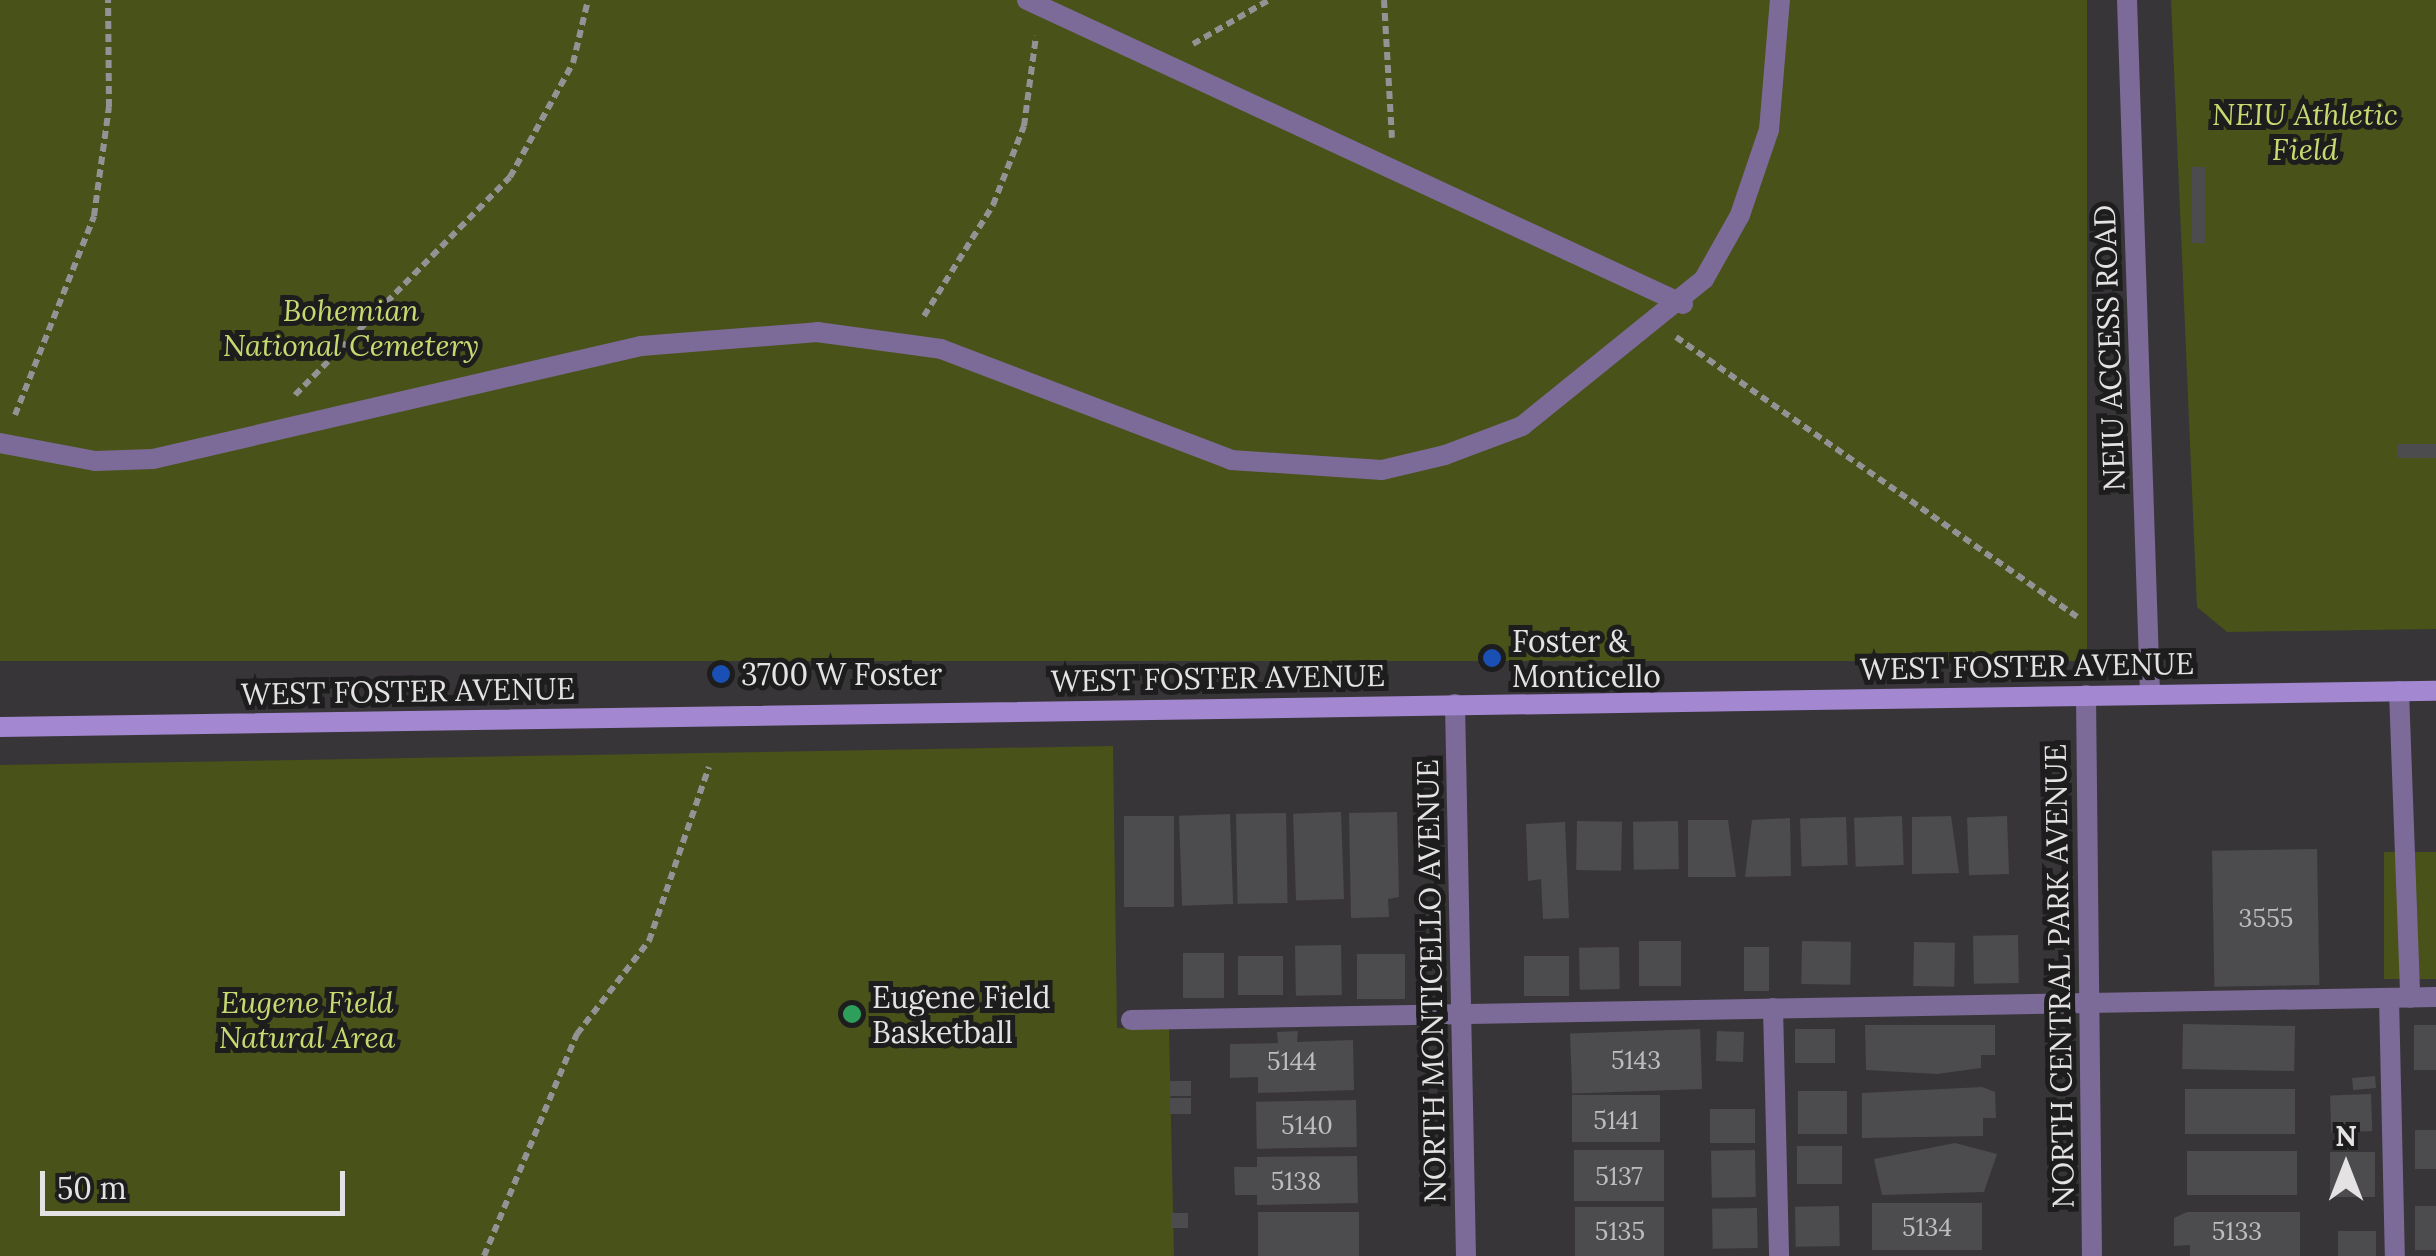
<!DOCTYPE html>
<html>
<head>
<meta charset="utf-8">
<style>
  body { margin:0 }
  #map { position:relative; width:2436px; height:1256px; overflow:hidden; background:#383538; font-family:Lora,serif }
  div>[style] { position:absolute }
  .green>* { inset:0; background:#495218; transform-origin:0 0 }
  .building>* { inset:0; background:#4c4b4e; transform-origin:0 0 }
  .path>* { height:6px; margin-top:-3px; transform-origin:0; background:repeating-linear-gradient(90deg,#949294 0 8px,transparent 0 13px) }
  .service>* { height:20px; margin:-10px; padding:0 10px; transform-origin:10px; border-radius:10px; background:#7c6b99 }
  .minor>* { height:20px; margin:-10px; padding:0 10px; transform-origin:10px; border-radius:10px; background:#7c6b99 }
  .secondary>* { height:20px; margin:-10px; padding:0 10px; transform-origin:10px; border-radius:10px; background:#a387d1 }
  .dots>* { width:28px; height:28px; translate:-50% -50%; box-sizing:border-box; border:5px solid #1e1d1e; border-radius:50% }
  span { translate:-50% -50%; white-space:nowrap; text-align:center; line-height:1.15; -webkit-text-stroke:10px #1e1d1e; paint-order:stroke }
  .number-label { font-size:25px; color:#bebcbe }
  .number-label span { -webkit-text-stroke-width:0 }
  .park-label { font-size:30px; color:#c7d96f; font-style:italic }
  .street-label { font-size:30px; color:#e4e2e3 }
  .poi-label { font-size:30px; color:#e4e2e3 }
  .left { translate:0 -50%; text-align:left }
  .north { position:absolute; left:2296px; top:1116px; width:100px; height:100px; -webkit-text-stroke:8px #1e1d1e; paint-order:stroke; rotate:0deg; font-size:28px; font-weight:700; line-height:40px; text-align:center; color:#e4e2e3 }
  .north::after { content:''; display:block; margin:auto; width:35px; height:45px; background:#e4e2e3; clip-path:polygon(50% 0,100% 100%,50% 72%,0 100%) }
  .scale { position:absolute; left:40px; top:1171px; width:305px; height:45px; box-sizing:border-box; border:5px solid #e4e2e3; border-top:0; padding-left:12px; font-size:30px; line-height:35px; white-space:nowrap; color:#e4e2e3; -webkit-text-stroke:8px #1e1d1e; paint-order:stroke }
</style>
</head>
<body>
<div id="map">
  <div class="green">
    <div style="left:0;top:0;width:2087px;height:661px"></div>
    <div style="clip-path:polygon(2171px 0,2436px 0,2436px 629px,2227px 632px,2197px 607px)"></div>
    <div style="clip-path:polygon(1113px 746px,1117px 1028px,1169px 1029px,1174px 1256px,0 1256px,0 765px)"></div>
    <div style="left:2384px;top:852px;width:52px;height:127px"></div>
  </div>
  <div class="building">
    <div style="left:2192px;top:167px;width:13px;height:76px"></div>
    <div style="left:2436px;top:444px;width:14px;height:38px;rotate:90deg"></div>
    <div style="left:1341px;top:812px;width:87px;height:48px;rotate:88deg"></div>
    <div style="clip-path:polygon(1397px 812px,1399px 897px,1388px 899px,1389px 917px,1351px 918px,1349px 813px)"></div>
    <div style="left:1286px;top:813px;width:90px;height:50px;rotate:89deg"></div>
    <div style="left:1230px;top:814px;width:90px;height:51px;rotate:88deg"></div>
    <div style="left:1124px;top:816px;width:50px;height:91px"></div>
    <div style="left:1902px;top:816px;width:49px;height:48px;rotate:88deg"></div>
    <div style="clip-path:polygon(1951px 816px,1959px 873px,1912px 874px,1912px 817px)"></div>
    <div style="left:2007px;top:816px;width:58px;height:40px;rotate:88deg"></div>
    <div style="left:1846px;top:817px;width:48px;height:46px;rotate:88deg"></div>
    <div style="clip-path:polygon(1790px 818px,1791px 876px,1745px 877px,1752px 820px)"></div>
    <div style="clip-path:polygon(1688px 820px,1728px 820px,1736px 877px,1688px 877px)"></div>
    <div style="left:1577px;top:821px;width:45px;height:49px;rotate:1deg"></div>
    <div style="left:1678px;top:821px;width:48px;height:45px;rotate:89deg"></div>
    <div style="clip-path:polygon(1565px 822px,1569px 918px,1543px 919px,1541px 879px,1528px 881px,1526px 824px)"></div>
    <div style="left:2317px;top:849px;width:136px;height:105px;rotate:89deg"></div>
    <div style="left:2018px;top:935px;width:48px;height:45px;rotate:89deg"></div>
    <div style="left:1681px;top:941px;width:45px;height:42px;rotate:90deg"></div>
    <div style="left:1802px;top:941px;width:49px;height:43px;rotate:1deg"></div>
    <div style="left:1914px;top:942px;width:41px;height:44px;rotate:1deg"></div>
    <div style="left:1341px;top:945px;width:50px;height:46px;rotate:89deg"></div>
    <div style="left:1619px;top:947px;width:42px;height:40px;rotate:89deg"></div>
    <div style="left:1744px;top:947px;width:25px;height:44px"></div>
    <div style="left:1183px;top:953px;width:41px;height:45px"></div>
    <div style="left:1357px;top:954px;width:48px;height:45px"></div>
    <div style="left:1238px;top:956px;width:45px;height:39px"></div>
    <div style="left:1569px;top:956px;width:40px;height:45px;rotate:90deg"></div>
    <div style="clip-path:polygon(1865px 1025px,1995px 1025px,1995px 1055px,1981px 1055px,1981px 1068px,1937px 1074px,1866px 1070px)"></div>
    <div style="left:2436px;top:1025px;width:45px;height:22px;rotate:90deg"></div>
    <div style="left:2295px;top:1026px;width:45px;height:112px;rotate:91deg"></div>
    <div style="left:1700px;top:1029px;width:60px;height:130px;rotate:88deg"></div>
    <div style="left:1835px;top:1029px;width:34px;height:40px;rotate:90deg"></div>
    <div style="clip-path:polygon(1298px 1031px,1297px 1042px,1353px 1040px,1354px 1090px,1258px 1093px,1258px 1077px,1230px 1078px,1230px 1044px,1278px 1043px,1277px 1032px)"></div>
    <div style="left:1717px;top:1031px;width:27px;height:30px;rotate:2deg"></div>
    <div style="left:2375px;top:1076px;width:12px;height:23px;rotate:85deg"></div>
    <div style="left:1170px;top:1081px;width:21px;height:15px"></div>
    <div style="clip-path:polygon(1982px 1087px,1995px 1092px,1996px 1118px,1983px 1118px,1983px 1136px,1862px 1138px,1862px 1093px)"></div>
    <div style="left:2185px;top:1089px;width:110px;height:45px"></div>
    <div style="left:1798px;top:1091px;width:49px;height:43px"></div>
    <div style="left:2371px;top:1094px;width:37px;height:41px;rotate:88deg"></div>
    <div style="left:1660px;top:1095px;width:47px;height:88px;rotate:90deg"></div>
    <div style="left:1170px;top:1098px;width:21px;height:16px"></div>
    <div style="left:1356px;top:1100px;width:47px;height:100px;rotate:89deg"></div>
    <div style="left:1710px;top:1109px;width:45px;height:34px"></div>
    <div style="left:2415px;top:1130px;width:21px;height:39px"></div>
    <div style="clip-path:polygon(1955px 1143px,1997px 1154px,1984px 1192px,1882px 1195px,1874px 1159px)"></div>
    <div style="left:1797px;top:1146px;width:45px;height:38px"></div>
    <div style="left:1574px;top:1150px;width:90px;height:51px"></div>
    <div style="left:1755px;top:1150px;width:47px;height:44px;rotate:89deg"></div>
    <div style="left:2297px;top:1151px;width:44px;height:110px;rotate:90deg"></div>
    <div style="left:2375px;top:1152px;width:45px;height:45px;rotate:90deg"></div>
    <div style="clip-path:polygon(1357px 1156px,1358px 1203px,1257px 1205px,1257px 1195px,1235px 1195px,1234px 1167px,1257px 1167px,1257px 1157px)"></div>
    <div style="left:1982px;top:1203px;width:47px;height:110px;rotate:90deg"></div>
    <div style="left:1839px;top:1206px;width:40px;height:44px;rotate:89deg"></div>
    <div style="left:2436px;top:1206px;width:44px;height:21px;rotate:90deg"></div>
    <div style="left:1575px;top:1207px;width:89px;height:49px"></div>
    <div style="left:1757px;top:1208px;width:40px;height:45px;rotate:89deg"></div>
    <div style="left:1258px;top:1212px;width:101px;height:44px"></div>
    <div style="clip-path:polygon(2187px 1212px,2300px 1212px,2300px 1256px,2190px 1256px,2190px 1245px,2174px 1246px,2174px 1218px)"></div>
    <div style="left:1188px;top:1213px;width:15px;height:17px;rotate:90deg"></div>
    <div style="left:2376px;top:1231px;width:25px;height:38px;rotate:90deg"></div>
  </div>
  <div class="path">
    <div style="left:1384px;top:0;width:138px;rotate:86.7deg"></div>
    <div style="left:1193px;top:44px;width:88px;rotate:-30.1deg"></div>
    <div style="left:924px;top:316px;width:131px;rotate:-58.1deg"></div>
    <div style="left:993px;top:205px;width:85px;rotate:-68.6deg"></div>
    <div style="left:1024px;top:126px;width:91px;rotate:-82.4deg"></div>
    <div style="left:1676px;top:337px;width:489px;rotate:34.9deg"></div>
    <div style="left:295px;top:395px;width:306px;rotate:-45.4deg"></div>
    <div style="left:510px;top:177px;width:130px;rotate:-61.1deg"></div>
    <div style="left:573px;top:63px;width:65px;rotate:-76.6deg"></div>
    <div style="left:15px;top:415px;width:214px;rotate:-68.3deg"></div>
    <div style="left:94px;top:216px;width:110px;rotate:-82.2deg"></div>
    <div style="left:109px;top:107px;width:107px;rotate:-90.5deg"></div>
    <div style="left:484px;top:1256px;width:241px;rotate:-67.3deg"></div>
    <div style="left:577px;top:1034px;width:118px;rotate:-52.3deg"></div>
    <div style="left:649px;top:941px;width:184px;rotate:-71deg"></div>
  </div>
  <div class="service">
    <div style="left:1027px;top:0;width:723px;rotate:24.86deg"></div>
    <div style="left:0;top:443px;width:97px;rotate:10.7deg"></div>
    <div style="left:95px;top:461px;width:58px;rotate:-2deg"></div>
    <div style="left:153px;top:459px;width:501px;rotate:-13.04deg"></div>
    <div style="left:641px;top:346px;width:177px;rotate:-4.5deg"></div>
    <div style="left:817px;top:332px;width:125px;rotate:7.8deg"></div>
    <div style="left:941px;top:349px;width:311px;rotate:20.9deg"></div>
    <div style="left:1231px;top:460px;width:151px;rotate:3.8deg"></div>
    <div style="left:1382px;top:470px;width:65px;rotate:-13.4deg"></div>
    <div style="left:1445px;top:455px;width:82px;rotate:-20.6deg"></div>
    <div style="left:1522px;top:426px;width:234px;rotate:-38.9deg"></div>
    <div style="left:1704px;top:279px;width:73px;rotate:-60.6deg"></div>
    <div style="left:1740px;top:215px;width:90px;rotate:-71.2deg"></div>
    <div style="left:1769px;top:130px;width:130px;rotate:-85.2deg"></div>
    <div style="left:2399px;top:691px;width:307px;rotate:87.9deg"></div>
    <div style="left:2389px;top:998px;width:258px;rotate:88.7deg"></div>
    <div style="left:1773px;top:1008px;width:248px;rotate:88.6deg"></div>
    <div style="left:1131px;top:1020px;width:1305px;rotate:-1.01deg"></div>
  </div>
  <div class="minor">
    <div style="left:2127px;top:0;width:693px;rotate:88.1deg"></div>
    <div style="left:2086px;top:695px;width:561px;rotate:89.39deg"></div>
    <div style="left:1455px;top:704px;width:552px;rotate:88.86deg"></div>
  </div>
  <div class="secondary">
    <div style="left:0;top:727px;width:2436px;rotate:-0.85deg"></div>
  </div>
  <div class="dots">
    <div style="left:1492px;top:658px;background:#1a4fb4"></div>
    <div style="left:721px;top:674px;background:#1a4fb4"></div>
    <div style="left:852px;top:1014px;background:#2e9e5b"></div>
  </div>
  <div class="number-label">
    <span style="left:2266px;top:918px">3555</span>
    <span style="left:1636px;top:1060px">5143</span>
    <span style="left:1292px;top:1061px">5144</span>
    <span style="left:1616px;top:1120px">5141</span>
    <span style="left:1307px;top:1125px">5140</span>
    <span style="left:1619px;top:1176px">5137</span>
    <span style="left:1296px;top:1181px">5138</span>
    <span style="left:1927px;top:1227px">5134</span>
    <span style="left:1620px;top:1231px">5135</span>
    <span style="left:2237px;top:1231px">5133</span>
  </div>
  <div class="park-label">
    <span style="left:2305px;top:131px">NEIU Athletic<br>Field</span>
    <span style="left:351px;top:327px">Bohemian<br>National Cemetery</span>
    <span style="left:307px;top:1019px">Eugene Field<br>Natural Area</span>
  </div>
  <div class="street-label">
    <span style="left:2109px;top:348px;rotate:-92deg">NEIU ACCESS ROAD</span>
    <span style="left:2027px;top:666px;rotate:-1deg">WEST FOSTER AVENUE</span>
    <span style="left:1218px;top:678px;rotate:-1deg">WEST FOSTER AVENUE</span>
    <span style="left:408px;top:691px;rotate:-1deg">WEST FOSTER AVENUE</span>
    <span style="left:2059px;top:976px;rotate:-91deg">NORTH CENTRAL PARK AVENUE</span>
    <span style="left:1431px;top:981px;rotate:-91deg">NORTH MONTICELLO AVENUE</span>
  </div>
  <div class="poi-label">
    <span class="left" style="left:1512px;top:658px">Foster &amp;<br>Monticello</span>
    <span class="left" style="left:741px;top:674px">3700 W Foster</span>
    <span class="left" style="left:872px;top:1014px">Eugene Field<br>Basketball</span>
  </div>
  <div class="north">N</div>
  <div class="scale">50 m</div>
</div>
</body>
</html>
